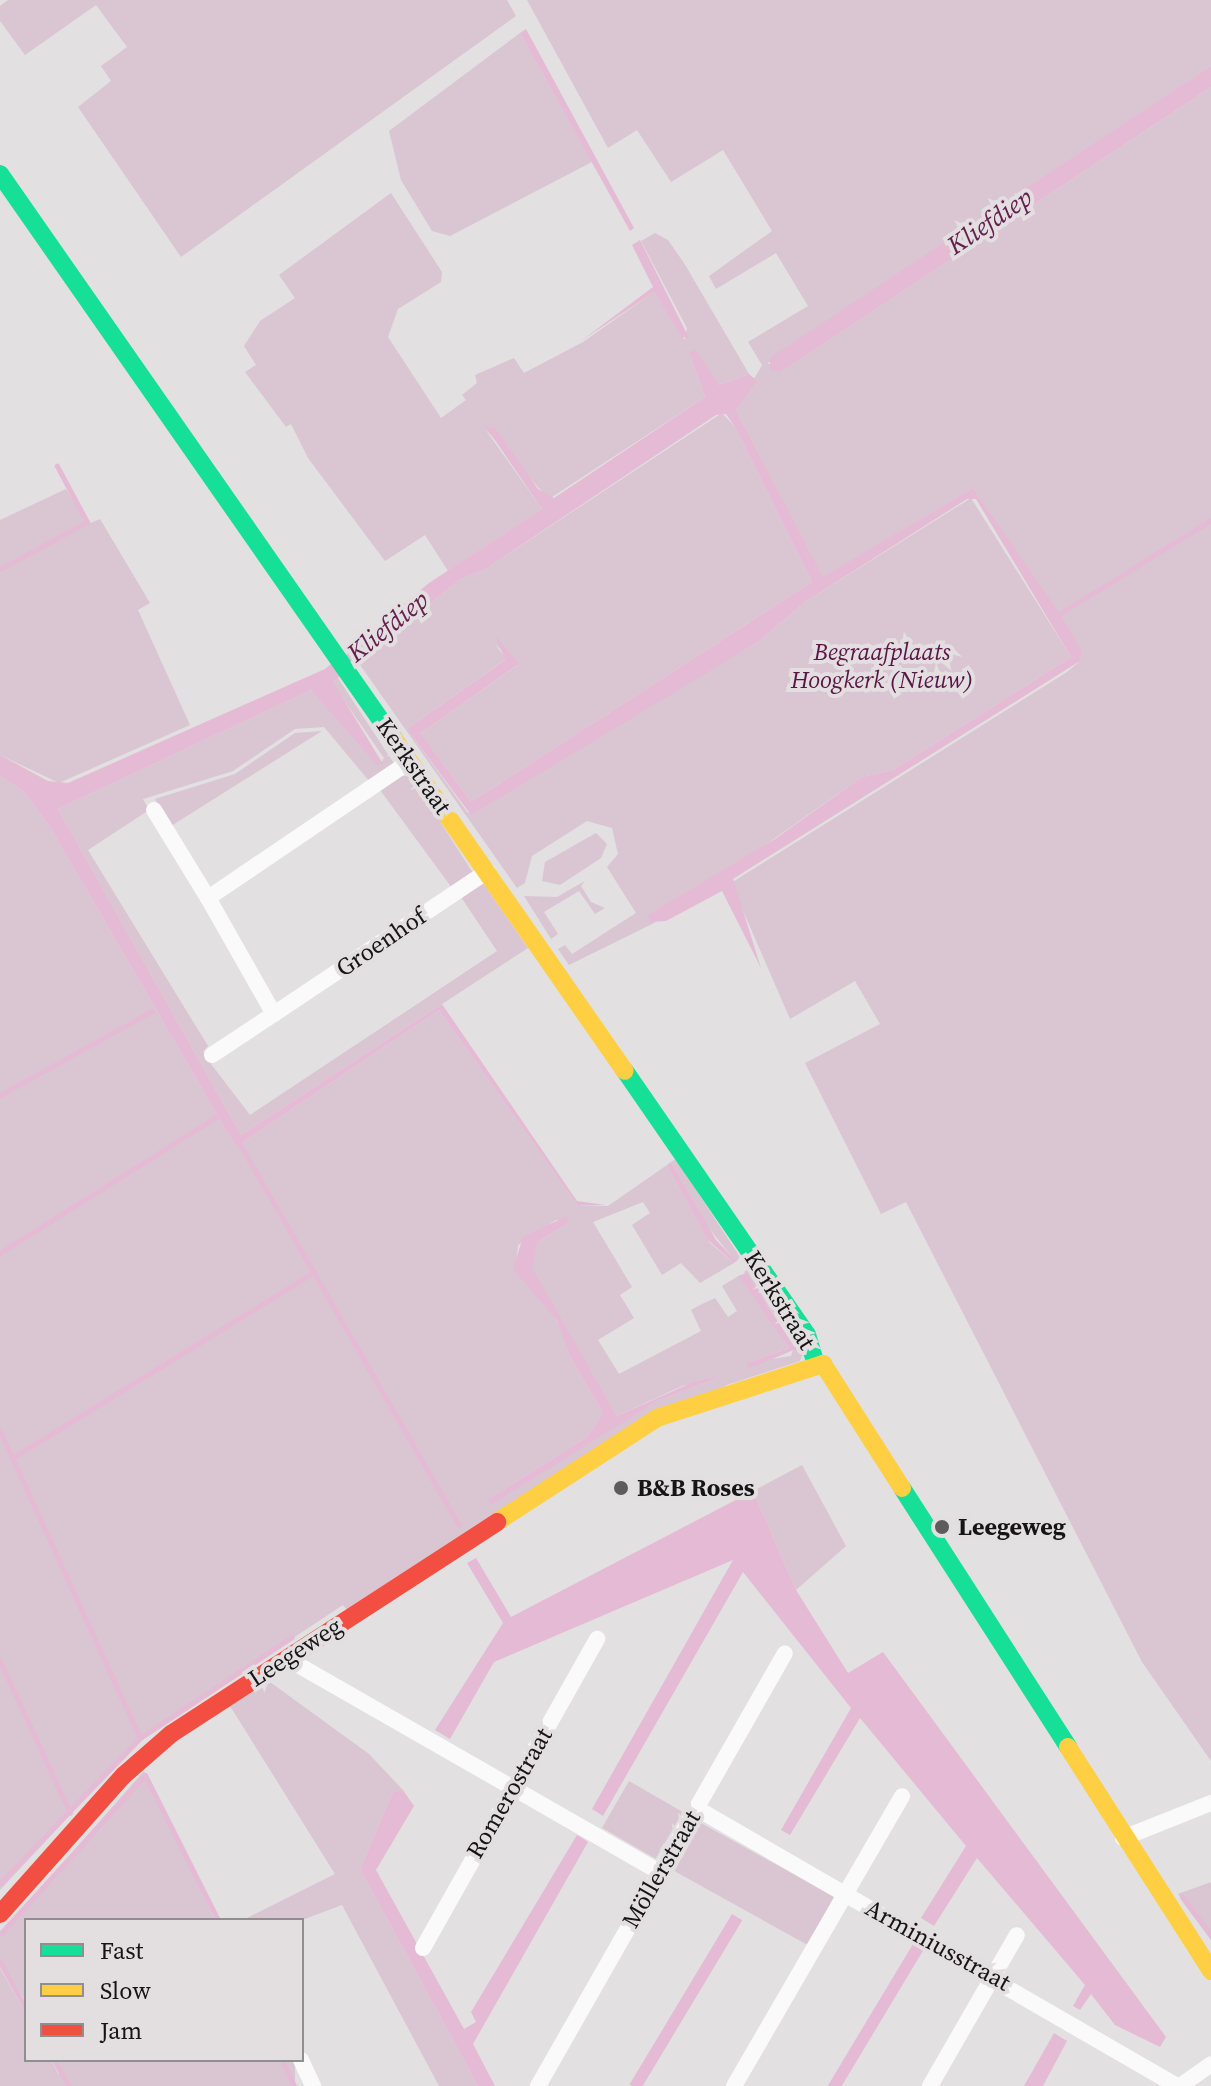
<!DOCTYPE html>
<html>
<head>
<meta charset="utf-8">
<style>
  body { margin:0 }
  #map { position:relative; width:1211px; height:2086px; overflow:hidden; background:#e2e0e1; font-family:"Source Serif 4",serif }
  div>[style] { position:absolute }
  .green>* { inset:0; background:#dac5d2; transform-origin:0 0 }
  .water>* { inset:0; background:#e5bad4; transform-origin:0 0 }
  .stream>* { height:5px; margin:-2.5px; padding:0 2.5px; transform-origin:2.5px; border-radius:2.5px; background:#e5bad4 }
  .street>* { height:16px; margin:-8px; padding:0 8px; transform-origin:8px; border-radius:8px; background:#fbfafa }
  .fast>* { height:18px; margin:-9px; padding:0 9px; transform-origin:9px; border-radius:9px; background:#16e098 }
  .slow>* { height:18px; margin:-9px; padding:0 9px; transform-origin:9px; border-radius:9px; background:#ffcf43 }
  .jam>* { height:18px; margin:-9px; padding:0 9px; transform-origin:9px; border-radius:9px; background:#f24e42 }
  .dots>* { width:22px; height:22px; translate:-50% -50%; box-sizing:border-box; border:4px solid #e3dfe1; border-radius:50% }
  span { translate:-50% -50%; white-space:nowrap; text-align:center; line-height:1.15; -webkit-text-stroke:8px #e3dfe1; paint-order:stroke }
  .park-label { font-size:24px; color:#5a1546; font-style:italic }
  .street-label { font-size:24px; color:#161415 }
  .poi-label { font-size:24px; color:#161415; font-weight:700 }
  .left { translate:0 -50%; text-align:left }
  .water-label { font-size:26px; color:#65204f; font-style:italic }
  .legend { position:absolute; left:24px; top:1918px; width:280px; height:144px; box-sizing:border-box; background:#e3dfe1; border:2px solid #918e8f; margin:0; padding:10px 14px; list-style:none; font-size:24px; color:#161415 }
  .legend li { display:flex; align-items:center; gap:16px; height:40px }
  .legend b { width:40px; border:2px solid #918e8f }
</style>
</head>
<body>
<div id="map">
  <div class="green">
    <div style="clip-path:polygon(8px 0,507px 0,516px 16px,181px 257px,78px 107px,111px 81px,101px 66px,127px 47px,96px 5px,25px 55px,0 21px,0 6px)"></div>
    <div style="clip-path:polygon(527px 0,1211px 0,1211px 66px,768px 363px,781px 372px,1211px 87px,1211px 1761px,1142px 1662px,906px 1202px,881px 1214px,805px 1063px,880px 1024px,855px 981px,790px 1019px,731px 883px,1067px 672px,1080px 661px,1082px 651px,973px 488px,823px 578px,736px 410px,762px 365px,748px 342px,808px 306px,776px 253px,716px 289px,709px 276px,772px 231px,723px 150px,671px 182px,637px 130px,608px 148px)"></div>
    <div style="clip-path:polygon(520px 33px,592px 162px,450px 236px,432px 231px,401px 180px,389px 131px)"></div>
    <div style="clip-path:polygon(391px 193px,442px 272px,441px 282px,398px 309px,388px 337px,441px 418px,466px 400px,462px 395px,477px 383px,475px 375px,514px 358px,524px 373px,583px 342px,654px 292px,685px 340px,687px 328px,641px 241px,655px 233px,668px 240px,684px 263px,749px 374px,719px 385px,689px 353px,705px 397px,549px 499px,485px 429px,542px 509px,448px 571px,425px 535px,385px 561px,308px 458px,291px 424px,286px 427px,245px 372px,256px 365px,244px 346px,260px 321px,295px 298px,279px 275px)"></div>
    <div style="clip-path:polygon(722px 413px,735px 427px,812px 582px,471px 802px,421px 733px,518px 665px,495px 644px,506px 659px,407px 729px,468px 813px,758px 642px,805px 602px,971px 498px,1071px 657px,893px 770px,862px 777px,654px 923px,569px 965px,558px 949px,565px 945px,572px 954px,636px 913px,607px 867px,618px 854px,612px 828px,587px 821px,532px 856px,525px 883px,517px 888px,358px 662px,459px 580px,484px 570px)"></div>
    <div style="clip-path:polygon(66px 489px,88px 524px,100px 519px,150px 603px,138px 610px,190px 725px,59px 783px,0 755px,0 520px)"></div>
    <div style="clip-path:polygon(338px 678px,395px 765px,370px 782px,324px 727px,295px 729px,233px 771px,143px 799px,149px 810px,88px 850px,208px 1046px,203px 1052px,211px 1064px,250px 1115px,497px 951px,461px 897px,483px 883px,528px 948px,241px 1135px,58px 809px,311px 690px,380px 765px,384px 758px,332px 683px)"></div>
    <div style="clip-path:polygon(322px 731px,171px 826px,155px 799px,235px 774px,295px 733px)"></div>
    <div style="clip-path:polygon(evenodd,0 776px,23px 791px,50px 827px,236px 1147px,439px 1010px,577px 1205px,608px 1206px,667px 1165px,710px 1243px,734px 1263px,700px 1283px,681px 1263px,662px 1275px,632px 1225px,650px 1213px,643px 1202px,593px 1222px,632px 1287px,620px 1295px,634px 1318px,598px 1340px,619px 1374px,701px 1331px,691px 1310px,698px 1306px,715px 1298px,728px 1317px,737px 1311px,722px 1286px,740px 1275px,789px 1348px,747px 1363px,791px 1356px,795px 1344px,744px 1272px,750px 1268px,805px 1347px,800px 1361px,727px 1385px,347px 1610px,343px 1605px,143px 1737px,0 1890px,0 776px,556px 1220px,568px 1223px,538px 1242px,531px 1268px,617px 1416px,682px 1386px,726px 1375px,657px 1401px,489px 1499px,587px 1437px,603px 1413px,570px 1357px,561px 1327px,516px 1263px,518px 1245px,556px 1220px)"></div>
    <div style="clip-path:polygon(400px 776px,411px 776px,473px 873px,452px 888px,380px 790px)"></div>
    <div style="clip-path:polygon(596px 833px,607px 844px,601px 858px,560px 885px,542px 881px,545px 862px)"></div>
    <div style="clip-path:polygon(585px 881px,581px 886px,591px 902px,605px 908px,595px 914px,579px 891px,544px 912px,558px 934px,551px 939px,524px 896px,557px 897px)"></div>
    <div style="clip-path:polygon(676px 1159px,740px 1257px,736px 1262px,708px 1227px,671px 1162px)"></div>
    <div style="clip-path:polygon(802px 1465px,846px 1546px,796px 1590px,753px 1491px)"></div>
    <div style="clip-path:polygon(270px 1682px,369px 1754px,403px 1790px,393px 1792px,360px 1869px,478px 2086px,439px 2086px,342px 1905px,302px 1920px,243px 1920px,335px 1874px,230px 1706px)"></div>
    <div style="clip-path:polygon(144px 1771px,215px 1920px,26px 1920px,26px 2002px,0 1960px,0 1934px)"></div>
    <div style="left:629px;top:1781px;width:62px;height:54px;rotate:30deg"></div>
    <div style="left:701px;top:1823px;width:152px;height:55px;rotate:29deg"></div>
    <div style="clip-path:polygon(1211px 1882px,1211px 1940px,1178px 1894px)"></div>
    <div style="clip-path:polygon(0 1968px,26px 2014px,26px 2060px,51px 2060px,65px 2086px,0 2086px)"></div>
    <div style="left:59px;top:2060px;width:236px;height:30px"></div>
  </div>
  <div class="water">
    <div style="clip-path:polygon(526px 29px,634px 228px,630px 231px,520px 33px)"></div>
    <div style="clip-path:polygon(1211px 66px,1211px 87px,781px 372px,770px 370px,770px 358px)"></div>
    <div style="clip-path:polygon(640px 240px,689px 338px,682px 337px,654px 292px,581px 341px,653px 287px,632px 245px)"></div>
    <div style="clip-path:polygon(695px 349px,719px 385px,749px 374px,757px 381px,736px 410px,823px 577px,973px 488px,1060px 614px,1082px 651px,1080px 661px,733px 879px,761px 968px,722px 891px,666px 921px,650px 922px,648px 915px,775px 839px,862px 777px,893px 770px,1071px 657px,976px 499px,967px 499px,805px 602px,758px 642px,471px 815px,407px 729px,505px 660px,495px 635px,519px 664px,421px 733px,471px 802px,812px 582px,735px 427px,726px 414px,716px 415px,484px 570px,459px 580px,333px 682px,383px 764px,377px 765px,311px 690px,58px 809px,241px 1135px,442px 1004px,577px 1201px,605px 1205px,577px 1205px,439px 1010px,236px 1147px,50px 827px,23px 791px,0 776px,0 755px,48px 781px,68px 783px,325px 669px,429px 583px,542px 509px,486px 427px,495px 428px,538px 489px,554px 498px,705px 397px,689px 353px)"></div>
    <div style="clip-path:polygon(671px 1162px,716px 1240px,736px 1261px,734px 1263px,708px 1240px,667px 1165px)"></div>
    <div style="clip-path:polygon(567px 1216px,568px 1223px,538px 1242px,532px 1268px,617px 1416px,691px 1383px,726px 1375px,657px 1401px,491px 1505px,489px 1499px,587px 1437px,603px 1413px,570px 1357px,558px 1322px,513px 1269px,523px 1237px)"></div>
    <div style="clip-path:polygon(746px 1273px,796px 1349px,748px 1369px,747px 1363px,789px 1348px,739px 1276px)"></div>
    <div style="clip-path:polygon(753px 1491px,796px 1590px,848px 1673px,883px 1652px,1166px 2037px,1160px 2047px,1115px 2025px,1091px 1994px,1080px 2010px,1073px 2006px,1085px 1985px,977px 1858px,934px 1926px,921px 1918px,966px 1846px,860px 1718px,790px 1835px,781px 1830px,851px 1708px,743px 1572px,603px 1816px,592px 1809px,733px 1560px,494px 1662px,450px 1739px,435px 1730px,503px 1623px,467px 1563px,476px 1558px,511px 1617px)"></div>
    <div style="clip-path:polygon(403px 1790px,414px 1806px,376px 1870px,464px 2029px,476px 2022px,471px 2012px,577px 1835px,588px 1842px,473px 2044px,495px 2086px,478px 2086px,360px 1869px,393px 1792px)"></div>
    <div style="left:732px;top:1914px;width:12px;height:199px;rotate:31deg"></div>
    <div style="left:913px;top:1944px;width:12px;height:165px;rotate:31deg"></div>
    <div style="clip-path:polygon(1054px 2033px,1067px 2041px,1043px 2086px,1024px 2086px)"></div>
  </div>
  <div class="stream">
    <div style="left:0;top:569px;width:99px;rotate:-28.4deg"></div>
    <div style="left:87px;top:522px;width:64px;rotate:-118.2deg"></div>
    <div style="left:1056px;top:616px;width:182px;rotate:-31.8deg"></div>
    <div style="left:0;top:1095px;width:174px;rotate:-28.9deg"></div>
    <div style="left:238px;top:1141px;width:443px;rotate:60.1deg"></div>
    <div style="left:0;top:1253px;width:261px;rotate:-32.2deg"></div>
    <div style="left:0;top:1431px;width:337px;rotate:65.5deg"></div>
    <div style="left:12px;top:1458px;width:355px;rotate:-31.6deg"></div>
    <div style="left:0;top:1661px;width:167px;rotate:65.3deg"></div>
    <div style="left:0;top:1883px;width:202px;rotate:-46deg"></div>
    <div style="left:140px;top:1738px;width:182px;rotate:-33.6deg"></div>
    <div style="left:1182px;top:1897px;width:49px;rotate:53.4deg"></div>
    <div style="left:0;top:1934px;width:215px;rotate:-47.6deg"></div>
    <div style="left:145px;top:1775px;width:162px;rotate:63.3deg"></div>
    <div style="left:0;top:1962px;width:54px;rotate:61deg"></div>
    <div style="left:54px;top:2060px;width:30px;rotate:60deg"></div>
    <div style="left:282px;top:2060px;width:29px;rotate:65deg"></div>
  </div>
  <div class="street">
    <div style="left:154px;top:810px;width:103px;rotate:58.5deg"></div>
    <div style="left:208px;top:898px;width:244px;rotate:-34.1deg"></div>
    <div style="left:208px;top:898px;width:133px;rotate:60.4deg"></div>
    <div style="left:274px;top:1014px;width:257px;rotate:-33.8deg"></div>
    <div style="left:212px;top:1055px;width:74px;rotate:-33.5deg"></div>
    <div style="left:286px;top:1658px;width:431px;rotate:29.8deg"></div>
    <div style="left:696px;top:1808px;width:556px;rotate:30.03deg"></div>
    <div style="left:1123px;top:1838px;width:95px;rotate:-21.7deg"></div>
    <div style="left:423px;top:1948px;width:355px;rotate:-60.6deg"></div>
    <div style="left:301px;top:2060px;width:29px;rotate:65deg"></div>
    <div style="left:538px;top:2086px;width:498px;rotate:-60.3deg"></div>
    <div style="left:734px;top:2086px;width:335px;rotate:-59.9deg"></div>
    <div style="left:930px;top:2086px;width:174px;rotate:-60.1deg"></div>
    <div style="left:1180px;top:2086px;width:38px;rotate:-35deg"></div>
  </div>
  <div class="fast">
    <div style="left:0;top:174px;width:689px;rotate:55.11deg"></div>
    <div style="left:625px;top:1071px;width:321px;rotate:55.4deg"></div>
    <div style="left:807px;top:1335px;width:30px;rotate:73deg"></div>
    <div style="left:902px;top:1488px;width:308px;rotate:57.3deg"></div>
  </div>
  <div class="slow">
    <div style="left:394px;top:739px;width:404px;rotate:55.2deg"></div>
    <div style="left:497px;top:1522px;width:191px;rotate:-33deg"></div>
    <div style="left:657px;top:1418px;width:175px;rotate:-18deg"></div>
    <div style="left:823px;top:1364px;width:147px;rotate:57.5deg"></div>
    <div style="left:1068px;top:1747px;width:266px;rotate:57.4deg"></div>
  </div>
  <div class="jam">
    <div style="left:0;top:1914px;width:186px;rotate:-48.3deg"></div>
    <div style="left:124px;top:1775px;width:62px;rotate:-41.1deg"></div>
    <div style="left:171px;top:1734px;width:389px;rotate:-33deg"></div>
  </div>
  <div class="dots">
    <div style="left:621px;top:1488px;background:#5d5b5c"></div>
    <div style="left:942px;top:1527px;background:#5d5b5c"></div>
  </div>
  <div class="park-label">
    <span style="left:882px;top:666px">Begraafplaats<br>Hoogkerk (Nieuw)</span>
  </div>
  <div class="street-label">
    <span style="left:414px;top:766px;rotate:55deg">Kerkstraat</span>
    <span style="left:381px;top:942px;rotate:-34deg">Groenhof</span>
    <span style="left:780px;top:1300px;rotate:58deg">Kerkstraat</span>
    <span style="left:295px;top:1652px;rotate:-33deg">Leegeweg</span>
    <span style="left:509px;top:1793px;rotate:-60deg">Romerostraat</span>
    <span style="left:661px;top:1869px;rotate:-60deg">Möllerstraat</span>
    <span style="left:938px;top:1945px;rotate:29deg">Arminiusstraat</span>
  </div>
  <div class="poi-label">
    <span class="left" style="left:637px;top:1488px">B&amp;B Roses</span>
    <span class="left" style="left:958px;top:1527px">Leegeweg</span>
  </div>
  <div class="water-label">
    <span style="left:990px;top:222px;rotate:-34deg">Kliefdiep</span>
    <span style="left:388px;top:627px;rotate:-39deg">Kliefdiep</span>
  </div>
  <ul class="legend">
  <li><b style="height:10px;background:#16e098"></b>Fast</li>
  <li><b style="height:10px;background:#ffcf43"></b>Slow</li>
  <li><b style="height:10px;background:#f24e42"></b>Jam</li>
  </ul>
</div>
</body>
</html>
